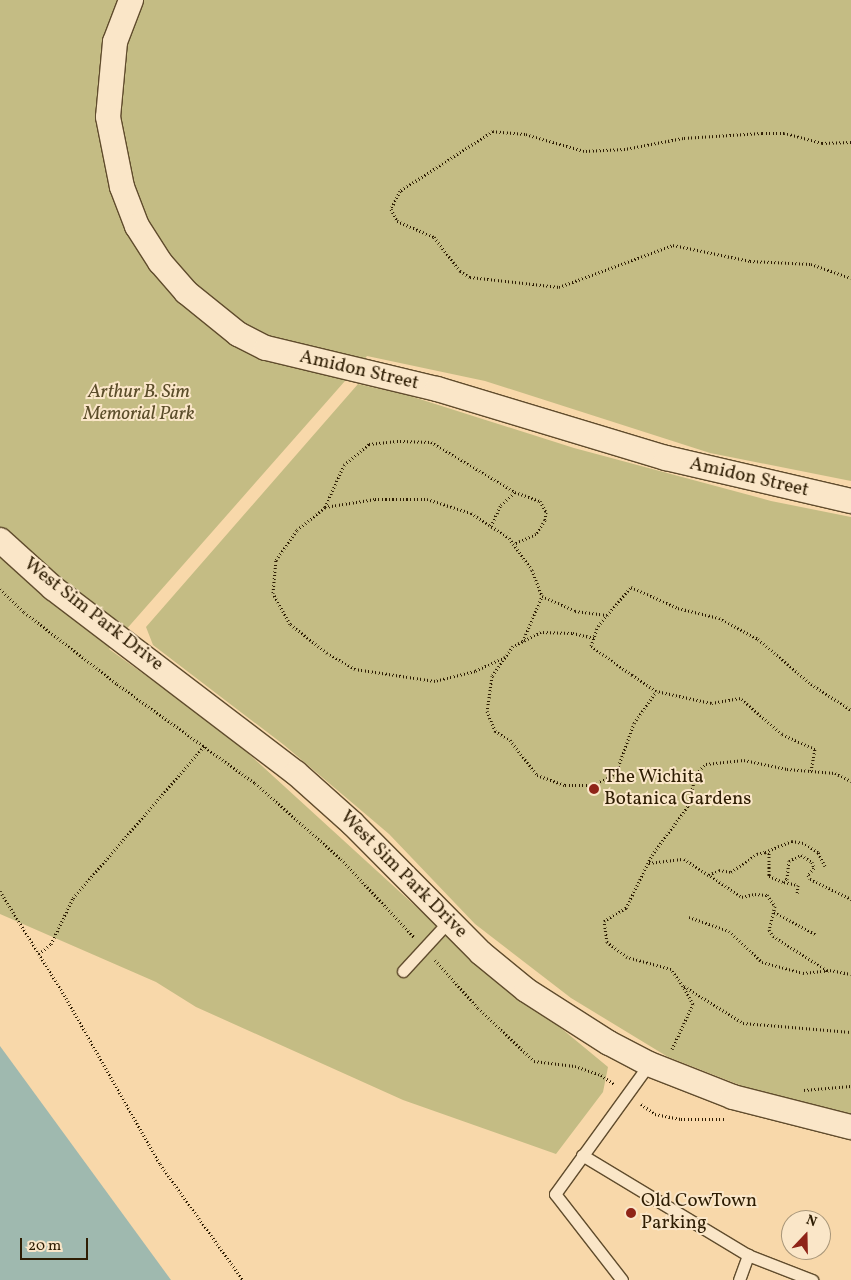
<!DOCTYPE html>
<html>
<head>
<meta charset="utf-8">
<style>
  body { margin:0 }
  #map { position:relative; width:851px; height:1280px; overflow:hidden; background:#f8d8aa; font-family:Vollkorn,serif }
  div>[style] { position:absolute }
  .green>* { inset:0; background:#c4bc84 }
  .water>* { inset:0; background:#9fb9af }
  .path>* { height:3px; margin-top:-1.5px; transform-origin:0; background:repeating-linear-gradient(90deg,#2e1d03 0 1px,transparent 0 3.5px) }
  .roads { filter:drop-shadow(1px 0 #604c2d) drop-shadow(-1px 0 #604c2d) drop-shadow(0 1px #604c2d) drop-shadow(0 -1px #604c2d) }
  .lane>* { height:11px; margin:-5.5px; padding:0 5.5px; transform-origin:5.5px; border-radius:5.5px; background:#fae6c8 }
  .street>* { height:24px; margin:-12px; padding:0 12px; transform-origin:12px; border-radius:12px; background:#fae6c8 }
  .dots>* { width:14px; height:14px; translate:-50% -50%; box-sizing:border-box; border:2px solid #fae6c8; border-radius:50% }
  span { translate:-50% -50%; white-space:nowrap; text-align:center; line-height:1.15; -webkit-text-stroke:4px #fae6c8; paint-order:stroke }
  .street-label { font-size:19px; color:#2e1d03 }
  .park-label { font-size:19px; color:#5b4d2a; font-style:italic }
  .poi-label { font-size:19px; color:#2e1d03 }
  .left { translate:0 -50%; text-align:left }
  .north { position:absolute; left:781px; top:1210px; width:50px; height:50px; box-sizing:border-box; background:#fae6c8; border:1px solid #a89679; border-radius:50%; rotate:21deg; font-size:14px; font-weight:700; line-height:20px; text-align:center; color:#2e1d03 }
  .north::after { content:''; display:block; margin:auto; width:18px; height:22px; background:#8f2418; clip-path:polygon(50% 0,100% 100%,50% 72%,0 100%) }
  .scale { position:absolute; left:20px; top:1238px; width:68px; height:22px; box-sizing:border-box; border:2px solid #2e1d03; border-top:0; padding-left:6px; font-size:15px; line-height:18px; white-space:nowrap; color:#2e1d03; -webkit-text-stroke:4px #fae6c8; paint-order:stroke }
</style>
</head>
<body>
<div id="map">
  <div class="green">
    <div style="clip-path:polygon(0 0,851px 0,851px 481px,710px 453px,485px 381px,367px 356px,109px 649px,227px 734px,435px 924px,608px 1067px,603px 1092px,556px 1154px,403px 1100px,196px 1007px,156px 982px,0 914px)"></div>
    <div style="clip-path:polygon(358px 384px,407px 395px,574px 448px,771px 501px,851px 517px,851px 1114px,742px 1086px,668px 1057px,571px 998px,475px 924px,389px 834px,284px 745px,153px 645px,146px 627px)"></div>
  </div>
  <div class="water">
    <div style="clip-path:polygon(0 1046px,171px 1280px,0 1280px)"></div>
  </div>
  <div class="path">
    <div style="left:851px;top:142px;width:29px;rotate:178deg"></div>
    <div style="left:822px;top:143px;width:39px;rotate:-165deg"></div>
    <div style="left:784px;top:133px;width:22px;rotate:180deg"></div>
    <div style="left:762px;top:133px;width:79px;rotate:176.4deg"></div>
    <div style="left:683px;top:138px;width:59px;rotate:169.3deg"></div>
    <div style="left:625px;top:149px;width:41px;rotate:177.2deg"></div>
    <div style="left:584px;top:151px;width:61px;rotate:-163.9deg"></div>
    <div style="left:525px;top:134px;width:32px;rotate:-175deg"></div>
    <div style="left:493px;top:131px;width:111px;rotate:147.2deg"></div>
    <div style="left:400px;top:191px;width:20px;rotate:117deg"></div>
    <div style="left:391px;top:209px;width:13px;rotate:63deg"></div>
    <div style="left:397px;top:221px;width:40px;rotate:23.4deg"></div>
    <div style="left:434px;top:237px;width:43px;rotate:52.6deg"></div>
    <div style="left:460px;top:271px;width:12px;rotate:31deg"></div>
    <div style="left:470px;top:277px;width:90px;rotate:6.4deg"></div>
    <div style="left:559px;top:287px;width:121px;rotate:-20.2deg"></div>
    <div style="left:673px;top:245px;width:79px;rotate:11.7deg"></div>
    <div style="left:750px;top:261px;width:61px;rotate:2.8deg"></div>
    <div style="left:811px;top:264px;width:42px;rotate:19.3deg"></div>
    <div style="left:325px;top:507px;width:46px;rotate:-65.7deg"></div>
    <div style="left:344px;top:465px;width:33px;rotate:-40deg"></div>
    <div style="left:369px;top:444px;width:31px;rotate:-6deg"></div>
    <div style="left:400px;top:441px;width:31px;rotate:2deg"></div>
    <div style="left:431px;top:442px;width:98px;rotate:30.8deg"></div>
    <div style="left:491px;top:526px;width:23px;rotate:-65deg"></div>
    <div style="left:501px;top:505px;width:19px;rotate:-43deg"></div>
    <div style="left:515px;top:492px;width:27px;rotate:20deg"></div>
    <div style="left:540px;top:501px;width:13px;rotate:61deg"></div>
    <div style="left:546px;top:512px;width:8px;rotate:97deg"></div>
    <div style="left:545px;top:520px;width:17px;rotate:123deg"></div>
    <div style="left:536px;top:534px;width:24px;rotate:156deg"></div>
    <div style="left:0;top:589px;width:33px;rotate:44deg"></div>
    <div style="left:24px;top:612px;width:118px;rotate:37.7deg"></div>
    <div style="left:117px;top:684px;width:170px;rotate:35.7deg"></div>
    <div style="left:255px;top:783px;width:115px;rotate:41.5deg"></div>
    <div style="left:341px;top:859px;width:107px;rotate:46.9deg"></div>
    <div style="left:594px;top:638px;width:23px;rotate:-167deg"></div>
    <div style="left:572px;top:633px;width:31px;rotate:-178deg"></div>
    <div style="left:541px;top:632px;width:31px;rotate:153deg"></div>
    <div style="left:513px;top:646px;width:37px;rotate:125deg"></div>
    <div style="left:492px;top:676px;width:35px;rotate:98deg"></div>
    <div style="left:487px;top:711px;width:22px;rotate:68deg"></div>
    <div style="left:495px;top:731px;width:17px;rotate:31deg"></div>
    <div style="left:510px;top:740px;width:44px;rotate:52.4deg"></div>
    <div style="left:537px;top:775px;width:30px;rotate:20deg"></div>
    <div style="left:565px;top:785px;width:29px"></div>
    <div style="left:594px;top:785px;width:25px;rotate:-29deg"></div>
    <div style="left:616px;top:773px;width:53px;rotate:-70.2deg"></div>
    <div style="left:634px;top:723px;width:39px;rotate:-55deg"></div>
    <div style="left:523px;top:641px;width:49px;rotate:-67.1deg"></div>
    <div style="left:505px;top:657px;width:33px;rotate:155deg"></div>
    <div style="left:475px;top:671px;width:41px;rotate:166deg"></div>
    <div style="left:435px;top:681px;width:81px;rotate:-171.5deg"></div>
    <div style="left:355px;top:669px;width:32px;rotate:-150deg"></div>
    <div style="left:327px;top:653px;width:47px;rotate:-141.9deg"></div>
    <div style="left:290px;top:624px;width:35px;rotate:-119deg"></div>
    <div style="left:273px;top:593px;width:33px;rotate:-85deg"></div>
    <div style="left:276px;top:560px;width:37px;rotate:-55deg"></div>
    <div style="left:297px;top:530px;width:36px;rotate:-39deg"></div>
    <div style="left:325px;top:507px;width:51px;rotate:-9.1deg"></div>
    <div style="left:375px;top:499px;width:52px"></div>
    <div style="left:427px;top:499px;width:46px;rotate:17.7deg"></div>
    <div style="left:471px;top:513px;width:45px;rotate:33.3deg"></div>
    <div style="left:509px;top:538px;width:39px;rotate:54deg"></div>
    <div style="left:532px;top:570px;width:28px;rotate:69deg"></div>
    <div style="left:542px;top:596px;width:36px;rotate:24deg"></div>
    <div style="left:575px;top:611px;width:32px;rotate:7deg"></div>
    <div style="left:811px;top:771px;width:22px;rotate:-80deg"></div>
    <div style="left:815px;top:749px;width:36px;rotate:-156deg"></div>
    <div style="left:782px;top:734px;width:55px;rotate:-139.4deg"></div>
    <div style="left:740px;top:698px;width:29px;rotate:170deg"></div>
    <div style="left:711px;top:703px;width:56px;rotate:-167.7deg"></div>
    <div style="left:656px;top:691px;width:29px;rotate:-146deg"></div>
    <div style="left:632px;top:675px;width:50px;rotate:-144.7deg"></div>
    <div style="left:591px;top:646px;width:21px;rotate:-71deg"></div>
    <div style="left:598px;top:626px;width:51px;rotate:-49.8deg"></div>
    <div style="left:631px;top:587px;width:51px;rotate:24.1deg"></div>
    <div style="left:678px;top:608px;width:42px;rotate:13.7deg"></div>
    <div style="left:719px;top:618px;width:44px;rotate:28.3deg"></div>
    <div style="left:758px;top:639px;width:70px;rotate:40.3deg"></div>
    <div style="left:811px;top:684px;width:48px;rotate:33deg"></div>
    <div style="left:649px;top:863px;width:35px;rotate:-7deg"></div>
    <div style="left:684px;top:859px;width:69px;rotate:33.2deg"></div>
    <div style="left:742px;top:897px;width:13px;rotate:-13deg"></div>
    <div style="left:755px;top:894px;width:12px;rotate:5deg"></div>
    <div style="left:767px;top:895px;width:14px;rotate:54deg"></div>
    <div style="left:775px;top:906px;width:25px;rotate:104deg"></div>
    <div style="left:769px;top:930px;width:7px;rotate:56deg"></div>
    <div style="left:773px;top:936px;width:65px;rotate:32.5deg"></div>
    <div style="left:825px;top:866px;width:16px;rotate:-117deg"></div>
    <div style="left:818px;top:852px;width:17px;rotate:-149deg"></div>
    <div style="left:803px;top:843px;width:11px;rotate:-170deg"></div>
    <div style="left:792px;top:841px;width:29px;rotate:158deg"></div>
    <div style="left:765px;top:852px;width:4px;rotate:14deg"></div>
    <div style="left:769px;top:853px;width:23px;rotate:90deg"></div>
    <div style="left:769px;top:876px;width:15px;rotate:23deg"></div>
    <div style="left:783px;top:882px;width:5px;rotate:-37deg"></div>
    <div style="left:787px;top:879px;width:18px;rotate:-84deg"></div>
    <div style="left:789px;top:861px;width:13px;rotate:-27deg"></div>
    <div style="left:801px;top:855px;width:13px;rotate:32deg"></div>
    <div style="left:812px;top:862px;width:6px;rotate:72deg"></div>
    <div style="left:814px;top:868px;width:9px;rotate:131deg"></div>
    <div style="left:808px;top:875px;width:4px;rotate:63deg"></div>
    <div style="left:810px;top:879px;width:46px;rotate:26deg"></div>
    <div style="left:709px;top:875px;width:11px;rotate:-27deg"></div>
    <div style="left:719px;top:870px;width:12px;rotate:9deg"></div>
    <div style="left:731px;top:872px;width:32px;rotate:-35deg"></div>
    <div style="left:757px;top:854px;width:8px;rotate:-14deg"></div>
    <div style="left:784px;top:882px;width:14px;rotate:12deg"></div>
    <div style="left:798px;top:885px;width:9px;rotate:96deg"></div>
    <div style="left:0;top:891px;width:126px;rotate:58.3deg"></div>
    <div style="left:66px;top:998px;width:191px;rotate:60.5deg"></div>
    <div style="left:160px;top:1164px;width:143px;rotate:54.4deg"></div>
    <div style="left:774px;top:912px;width:47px;rotate:28.2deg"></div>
    <div style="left:689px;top:917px;width:42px;rotate:19.3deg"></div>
    <div style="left:729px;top:931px;width:45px;rotate:43.2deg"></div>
    <div style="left:762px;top:962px;width:42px;rotate:15deg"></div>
    <div style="left:803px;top:973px;width:27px;rotate:-6deg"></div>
    <div style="left:830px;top:970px;width:21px;rotate:11deg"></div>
    <div style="left:39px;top:954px;width:16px;rotate:-40deg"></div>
    <div style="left:51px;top:944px;width:51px;rotate:-64.4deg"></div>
    <div style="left:73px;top:898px;width:201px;rotate:-49.2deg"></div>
    <div style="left:435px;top:960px;width:64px;rotate:48.1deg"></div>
    <div style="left:478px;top:1008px;width:77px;rotate:43.4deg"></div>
    <div style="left:534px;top:1061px;width:41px;rotate:7deg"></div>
    <div style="left:575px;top:1066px;width:28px;rotate:19deg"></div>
    <div style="left:601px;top:1075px;width:16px;rotate:35deg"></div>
    <div style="left:684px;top:986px;width:70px;rotate:32.1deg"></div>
    <div style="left:743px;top:1023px;width:108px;rotate:4.8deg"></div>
    <div style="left:672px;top:1049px;width:50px;rotate:-65deg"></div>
    <div style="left:693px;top:1004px;width:21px;rotate:-119deg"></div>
    <div style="left:683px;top:986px;width:21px;rotate:-125deg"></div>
    <div style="left:671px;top:969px;width:46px;rotate:-164.7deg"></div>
    <div style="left:627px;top:957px;width:25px;rotate:-143deg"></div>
    <div style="left:607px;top:942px;width:21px;rotate:-98deg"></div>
    <div style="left:604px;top:921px;width:26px;rotate:-31deg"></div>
    <div style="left:626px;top:908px;width:59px;rotate:-63.9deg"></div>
    <div style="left:652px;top:855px;width:61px;rotate:-53.7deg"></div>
    <div style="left:688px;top:806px;width:34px;rotate:-76deg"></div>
    <div style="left:696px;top:773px;width:13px;rotate:-42deg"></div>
    <div style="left:706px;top:764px;width:38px;rotate:-6deg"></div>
    <div style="left:744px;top:760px;width:44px;rotate:11.8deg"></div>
    <div style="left:787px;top:769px;width:48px;rotate:4.8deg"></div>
    <div style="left:835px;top:773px;width:18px;rotate:27deg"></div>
    <div style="left:804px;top:1090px;width:47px;rotate:-4.9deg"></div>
    <div style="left:641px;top:1104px;width:17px;rotate:36deg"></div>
    <div style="left:655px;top:1114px;width:26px;rotate:11deg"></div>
    <div style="left:681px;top:1119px;width:43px"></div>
  </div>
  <div class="roads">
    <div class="lane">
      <div style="left:403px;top:971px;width:68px;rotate:-47.4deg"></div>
      <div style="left:582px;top:1155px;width:194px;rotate:31.1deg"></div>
      <div style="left:622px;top:1280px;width:109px;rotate:-127.9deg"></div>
      <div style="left:555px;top:1194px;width:160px;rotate:-54.1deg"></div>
      <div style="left:739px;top:1280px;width:27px;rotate:-70deg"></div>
      <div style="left:748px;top:1255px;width:69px;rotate:21.3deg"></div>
    </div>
    <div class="street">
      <div style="left:131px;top:0;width:45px;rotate:110.9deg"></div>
      <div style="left:115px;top:42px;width:75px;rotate:95.3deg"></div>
      <div style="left:108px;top:117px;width:71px;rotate:78.7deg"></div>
      <div style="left:122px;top:187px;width:42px;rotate:69deg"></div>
      <div style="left:137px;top:226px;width:43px;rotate:57.4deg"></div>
      <div style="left:160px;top:262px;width:40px;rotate:49deg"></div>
      <div style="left:186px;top:292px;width:67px;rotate:38.9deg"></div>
      <div style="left:238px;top:334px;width:31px;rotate:27deg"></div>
      <div style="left:266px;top:348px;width:176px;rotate:13.5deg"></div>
      <div style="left:437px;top:389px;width:239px;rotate:16.8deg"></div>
      <div style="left:666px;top:458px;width:190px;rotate:13.1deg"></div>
      <div style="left:0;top:540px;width:72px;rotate:42.2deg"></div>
      <div style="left:53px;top:588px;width:305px;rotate:37.3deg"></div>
      <div style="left:296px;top:773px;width:75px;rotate:41.8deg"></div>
      <div style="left:352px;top:823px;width:183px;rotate:45.2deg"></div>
      <div style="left:481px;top:953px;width:58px;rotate:39.4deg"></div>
      <div style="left:526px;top:990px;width:98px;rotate:32.6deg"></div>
      <div style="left:609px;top:1043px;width:45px;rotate:27.7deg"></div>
      <div style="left:649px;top:1064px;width:90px;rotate:21.4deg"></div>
      <div style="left:733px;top:1097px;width:122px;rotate:14.3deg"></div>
    </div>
  </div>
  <div class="dots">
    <div style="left:594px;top:789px;background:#8f2418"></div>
    <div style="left:631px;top:1213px;background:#8f2418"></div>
  </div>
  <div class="street-label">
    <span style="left:359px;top:371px;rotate:13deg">Amidon Street</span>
    <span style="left:749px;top:478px;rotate:13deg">Amidon Street</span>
    <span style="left:93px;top:615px;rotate:38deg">West Sim Park Drive</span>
    <span style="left:403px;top:875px;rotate:45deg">West Sim Park Drive</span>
  </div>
  <div class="park-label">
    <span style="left:139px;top:404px">Arthur B. Sim<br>Memorial Park</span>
  </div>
  <div class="poi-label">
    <span class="left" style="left:604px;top:789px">The Wichita<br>Botanica Gardens</span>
    <span class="left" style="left:641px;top:1213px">Old CowTown<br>Parking</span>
  </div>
  <div class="north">N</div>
  <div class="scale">20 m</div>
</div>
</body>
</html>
